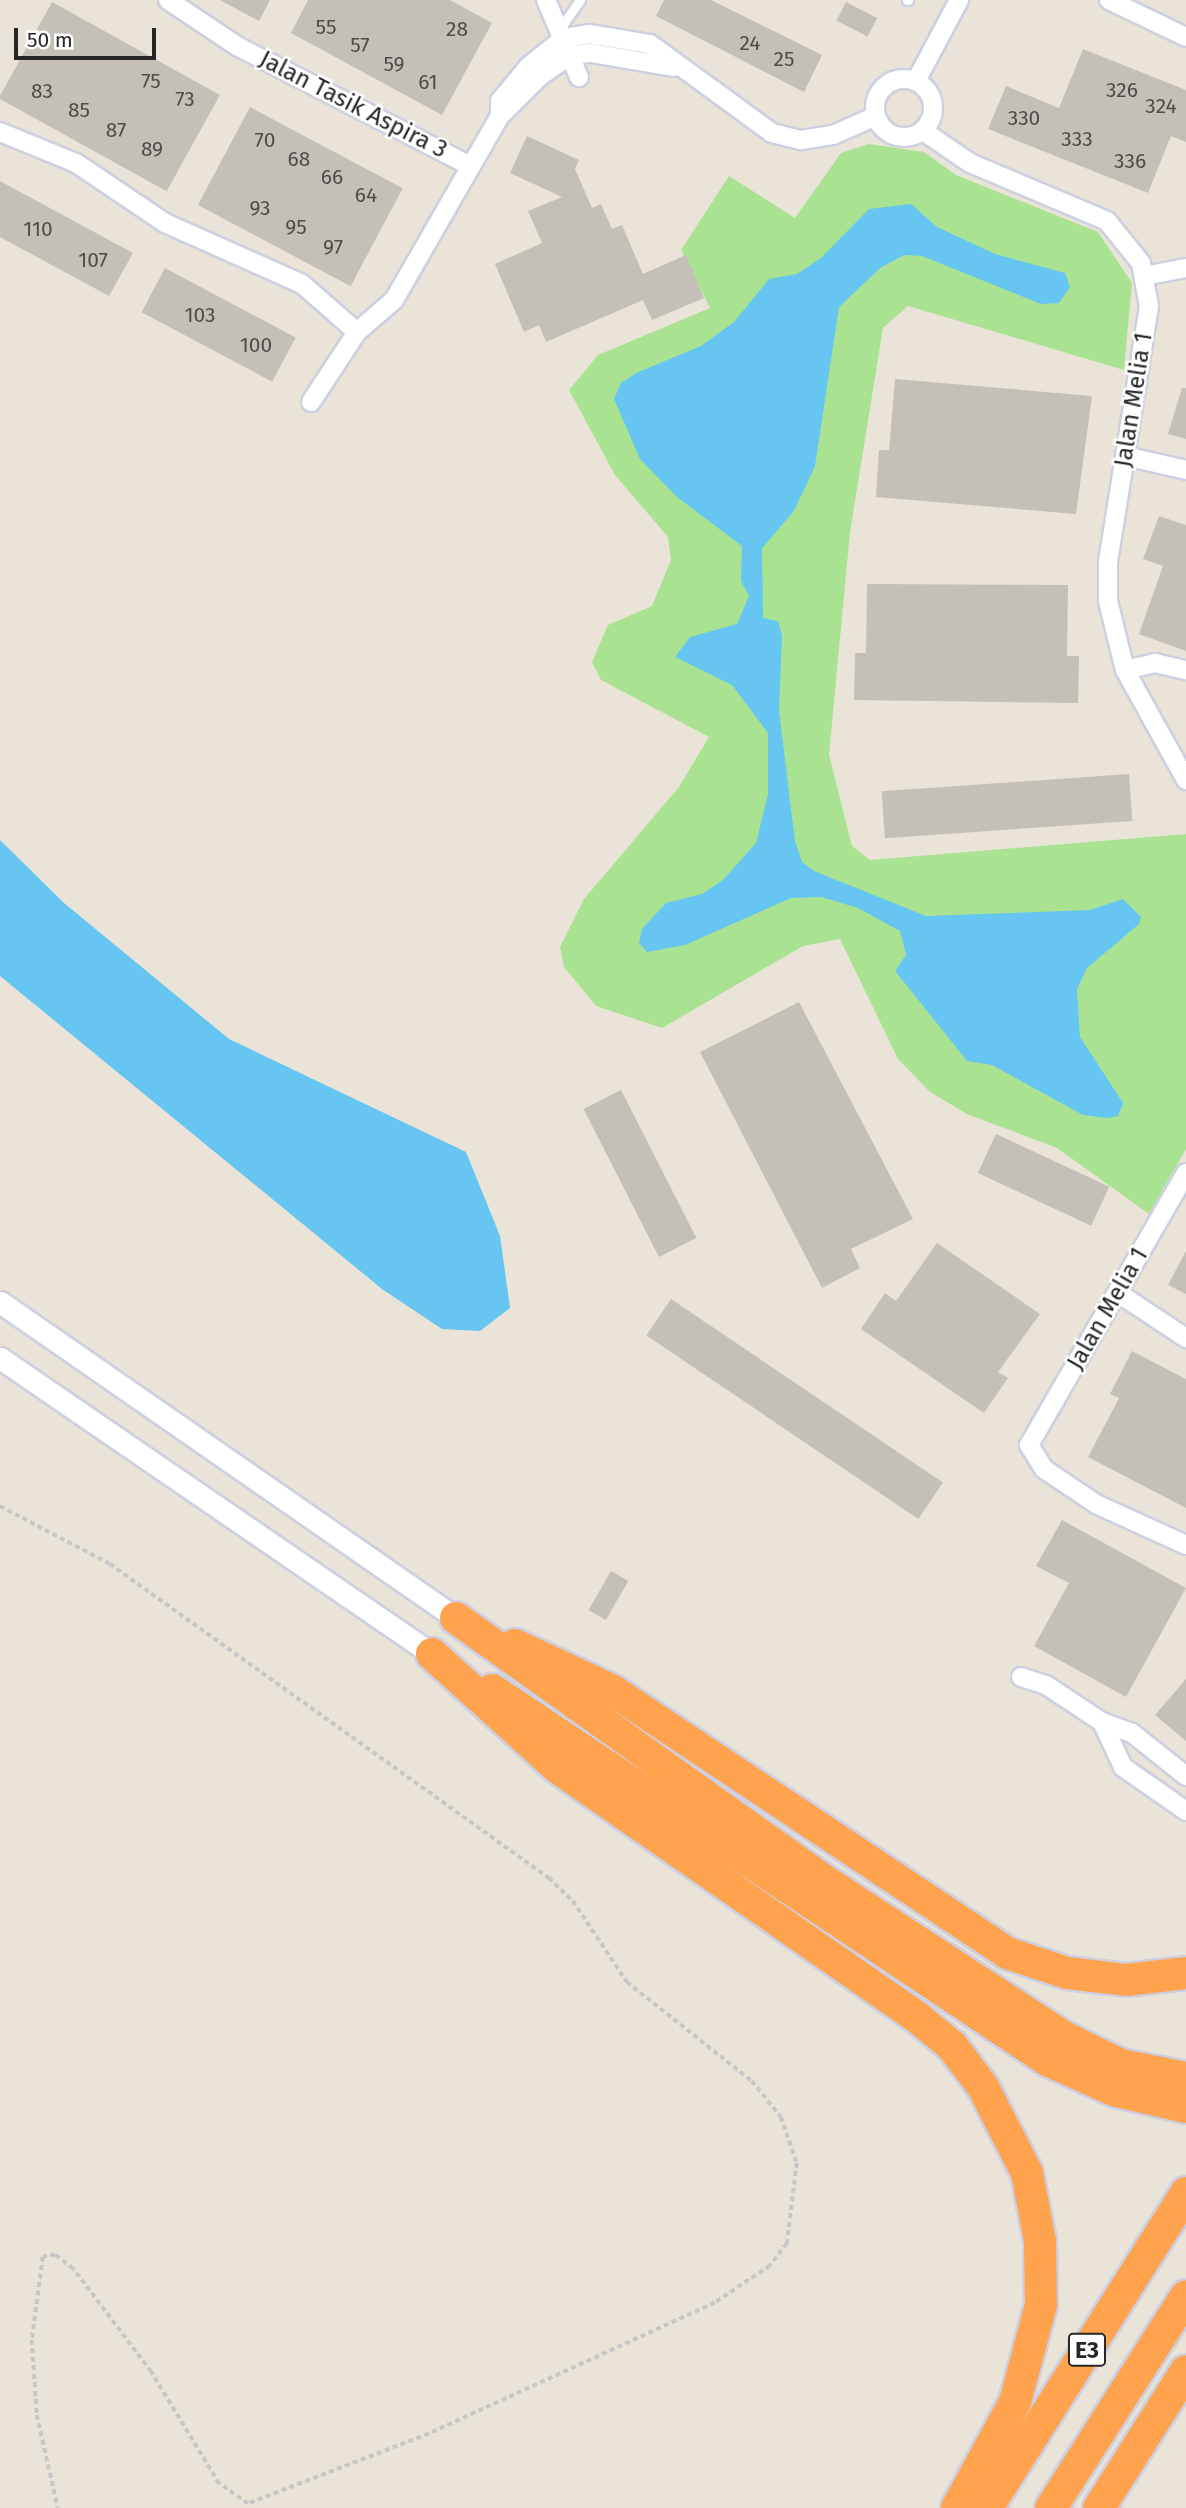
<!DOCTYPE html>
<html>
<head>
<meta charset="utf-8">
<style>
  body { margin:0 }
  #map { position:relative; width:1186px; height:2508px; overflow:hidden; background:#eae3d7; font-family:"Fira Sans",sans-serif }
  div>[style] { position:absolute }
  .green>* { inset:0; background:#a9e392 }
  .water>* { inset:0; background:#66c5f1 }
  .building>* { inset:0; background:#c5c0b7; transform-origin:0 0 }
  .path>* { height:3.5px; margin-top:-1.75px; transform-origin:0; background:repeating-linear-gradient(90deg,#c7c7c7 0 5px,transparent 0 8.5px) }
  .roads { filter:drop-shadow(2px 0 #cdd0e1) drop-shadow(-2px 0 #cdd0e1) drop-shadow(0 2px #cdd0e1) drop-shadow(0 -2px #cdd0e1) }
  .service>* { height:9px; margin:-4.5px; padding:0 4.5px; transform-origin:4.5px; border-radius:4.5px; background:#fff }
  .minor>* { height:18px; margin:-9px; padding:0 9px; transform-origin:9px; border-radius:9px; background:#fff }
  .minor>.ring { margin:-9px; padding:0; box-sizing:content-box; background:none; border:18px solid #fff; border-radius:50% }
  .tertiary>* { height:21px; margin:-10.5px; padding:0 10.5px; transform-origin:10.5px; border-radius:10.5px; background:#fff }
  .motorway>* { height:32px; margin:-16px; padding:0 16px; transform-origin:16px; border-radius:16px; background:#ffa34e }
  span { translate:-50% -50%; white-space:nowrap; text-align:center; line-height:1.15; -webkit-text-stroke:5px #fff; paint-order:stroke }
  .number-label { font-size:21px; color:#4e4d4b }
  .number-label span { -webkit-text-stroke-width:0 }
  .shield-label span { padding:2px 5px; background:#fff; border:2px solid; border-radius:5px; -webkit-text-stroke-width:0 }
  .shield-label { font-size:23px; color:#272727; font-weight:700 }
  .street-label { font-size:24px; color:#272727 }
  .scale { position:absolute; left:14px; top:28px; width:142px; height:32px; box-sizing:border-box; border:4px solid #272727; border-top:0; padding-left:9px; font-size:21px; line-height:24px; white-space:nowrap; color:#272727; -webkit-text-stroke:5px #fff; paint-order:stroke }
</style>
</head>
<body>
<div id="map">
  <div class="green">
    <div style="clip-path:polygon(869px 144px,924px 152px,956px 175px,1098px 232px,1132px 283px,1124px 370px,908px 306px,883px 328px,850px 532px,829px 755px,852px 846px,870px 860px,1186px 834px,1186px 1149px,1149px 1214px,1057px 1148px,967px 1114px,930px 1092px,898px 1059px,840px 939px,803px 946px,662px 1028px,596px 1006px,564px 967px,560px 947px,584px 899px,679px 787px,709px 737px,601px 680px,592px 662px,608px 625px,652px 606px,671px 560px,668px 537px,615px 475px,569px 390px,598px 355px,710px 308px,681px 250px,729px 176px,795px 218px,841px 153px)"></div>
  </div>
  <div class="water">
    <div style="clip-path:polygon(911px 204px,937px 227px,995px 254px,1065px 273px,1070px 287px,1059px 303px,1041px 304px,922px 256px,904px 255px,880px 268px,839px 307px,815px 466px,794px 511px,762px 548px,763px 618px,778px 621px,782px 636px,779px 711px,795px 841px,802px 862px,814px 871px,926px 916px,1090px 910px,1123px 899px,1141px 917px,1139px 924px,1087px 968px,1077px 989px,1080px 1037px,1123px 1103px,1118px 1116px,1107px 1118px,1083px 1115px,992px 1065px,967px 1061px,895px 971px,906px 955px,900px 931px,858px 908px,821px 897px,791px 898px,685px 945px,647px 952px,639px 943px,642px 929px,666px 903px,702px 894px,723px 880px,756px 843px,768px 794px,768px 733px,732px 685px,675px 657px,690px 637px,737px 624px,749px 596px,741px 581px,742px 546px,677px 497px,640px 459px,614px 399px,621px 383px,636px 373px,701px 346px,734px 322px,769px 279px,797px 274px,821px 258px,869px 209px)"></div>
    <div style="clip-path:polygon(0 840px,64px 903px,229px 1039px,466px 1152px,500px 1236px,510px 1308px,480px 1331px,442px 1329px,382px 1289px,0 976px)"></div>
  </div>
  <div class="building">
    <div style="clip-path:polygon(220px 0,270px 0,259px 21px)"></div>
    <div style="clip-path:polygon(308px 0,450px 0,492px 23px,442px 115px,291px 33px)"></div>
    <div style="clip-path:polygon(664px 0,711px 0,822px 55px,804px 92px,656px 16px)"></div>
    <div style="left:52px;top:2px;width:192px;height:110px;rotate:29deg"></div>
    <div style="left:846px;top:2px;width:35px;height:21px;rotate:27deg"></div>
    <div style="clip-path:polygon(1083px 49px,1186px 90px,1186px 142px,1171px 136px,1148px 193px,988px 129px,1006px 86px,1059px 108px)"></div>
    <div style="left:250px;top:107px;width:173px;height:111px;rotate:28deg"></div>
    <div style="clip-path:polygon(527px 136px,579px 160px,575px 169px,592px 208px,601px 204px,612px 229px,622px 225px,643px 274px,686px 255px,704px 298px,652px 320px,643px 300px,546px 342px,539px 325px,524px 332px,495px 264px,542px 243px,528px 211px,562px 197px,510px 173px)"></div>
    <div style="clip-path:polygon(0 181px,133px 253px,109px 296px,0 237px)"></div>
    <div style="left:165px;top:268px;width:148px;height:50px;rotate:28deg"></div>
    <div style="clip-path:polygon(895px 379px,1092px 396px,1076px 514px,876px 497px,879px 450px,889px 450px)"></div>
    <div style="clip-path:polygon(1182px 388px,1186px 388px,1186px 439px,1168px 434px)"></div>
    <div style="clip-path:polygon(1159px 516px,1186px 525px,1186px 651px,1139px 634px,1163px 566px,1143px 559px)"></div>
    <div style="clip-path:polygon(867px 584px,1068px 585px,1067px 656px,1079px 656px,1078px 703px,854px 700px,855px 653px,866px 653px)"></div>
    <div style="left:1129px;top:774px;width:47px;height:248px;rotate:86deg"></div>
    <div style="clip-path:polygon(799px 1002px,913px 1219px,851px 1249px,860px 1268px,822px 1288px,700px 1052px)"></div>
    <div style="left:621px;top:1090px;width:166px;height:42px;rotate:63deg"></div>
    <div style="left:996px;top:1134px;width:125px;height:43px;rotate:25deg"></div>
    <div style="clip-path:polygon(937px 1243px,1040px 1314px,998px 1372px,1008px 1378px,984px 1413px,861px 1329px,885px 1293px,896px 1301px)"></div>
    <div style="clip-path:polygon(1186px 1251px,1186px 1294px,1168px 1285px)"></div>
    <div style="left:671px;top:1299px;width:328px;height:44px;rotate:34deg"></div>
    <div style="clip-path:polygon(1132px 1351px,1186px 1379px,1186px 1508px,1088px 1457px,1119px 1398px,1110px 1394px)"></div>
    <div style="clip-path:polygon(1062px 1520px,1186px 1588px,1126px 1697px,1034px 1646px,1069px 1583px,1036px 1566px)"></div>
    <div style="left:611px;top:1571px;width:20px;height:45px;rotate:30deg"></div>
    <div style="clip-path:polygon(1186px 1679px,1186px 1741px,1155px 1715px)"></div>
  </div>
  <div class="path">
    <div style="left:0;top:1506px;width:124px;rotate:27.8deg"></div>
    <div style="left:110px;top:1564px;width:540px;rotate:35.57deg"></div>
    <div style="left:549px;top:1878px;width:33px;rotate:44deg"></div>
    <div style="left:573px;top:1901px;width:97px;rotate:56.3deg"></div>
    <div style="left:627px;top:1982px;width:159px;rotate:38.4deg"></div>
    <div style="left:752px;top:2081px;width:46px;rotate:51.1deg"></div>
    <div style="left:781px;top:2117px;width:49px;rotate:70.8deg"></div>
    <div style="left:797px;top:2163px;width:82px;rotate:97deg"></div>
    <div style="left:787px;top:2244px;width:28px;rotate:128deg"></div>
    <div style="left:770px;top:2266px;width:66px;rotate:146.1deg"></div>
    <div style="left:715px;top:2303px;width:315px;rotate:155.4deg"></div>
    <div style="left:429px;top:2434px;width:194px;rotate:158.9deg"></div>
    <div style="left:248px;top:2504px;width:35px;rotate:-145deg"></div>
    <div style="left:219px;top:2484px;width:131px;rotate:-121.3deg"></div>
    <div style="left:151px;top:2372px;width:129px;rotate:-127.1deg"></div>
    <div style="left:73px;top:2269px;width:23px;rotate:-142deg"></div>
    <div style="left:55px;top:2255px;width:12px;rotate:171deg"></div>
    <div style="left:43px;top:2257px;width:84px;rotate:97.5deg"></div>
    <div style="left:32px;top:2340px;width:75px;rotate:86.2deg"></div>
    <div style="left:37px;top:2415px;width:95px;rotate:77.3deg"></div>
  </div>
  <div class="roads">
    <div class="service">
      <div style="left:907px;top:0;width:1px"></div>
      <div style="left:561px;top:27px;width:33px;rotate:-55deg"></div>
    </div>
    <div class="minor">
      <div style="left:168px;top:0;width:83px;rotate:33.7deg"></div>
      <div style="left:237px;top:46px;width:259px;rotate:27.2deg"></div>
      <div style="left:546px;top:0;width:84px;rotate:66.8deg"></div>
      <div style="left:1109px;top:0;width:85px;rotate:25.7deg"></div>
      <div class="ring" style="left:875px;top:79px;width:40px;height:40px"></div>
      <div style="left:916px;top:81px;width:92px;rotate:-62deg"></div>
      <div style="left:500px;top:116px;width:15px;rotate:-90deg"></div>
      <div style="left:500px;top:101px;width:45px;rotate:-50.4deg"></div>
      <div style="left:529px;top:66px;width:45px;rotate:-38.7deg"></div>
      <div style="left:564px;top:38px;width:25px;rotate:-9deg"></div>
      <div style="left:589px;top:34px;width:62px;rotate:9.3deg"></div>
      <div style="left:650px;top:44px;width:151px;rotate:36.1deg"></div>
      <div style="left:772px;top:133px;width:30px;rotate:14deg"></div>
      <div style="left:801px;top:140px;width:32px;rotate:-9deg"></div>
      <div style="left:833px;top:135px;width:47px;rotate:-23.8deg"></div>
      <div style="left:923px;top:131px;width:57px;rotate:34.2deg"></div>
      <div style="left:970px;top:163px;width:149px;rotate:22.9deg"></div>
      <div style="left:1107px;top:221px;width:54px;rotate:51deg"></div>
      <div style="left:1141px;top:263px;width:44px;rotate:79.5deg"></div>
      <div style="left:1149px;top:306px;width:259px;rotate:99.1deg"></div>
      <div style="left:1108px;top:562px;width:39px;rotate:90deg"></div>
      <div style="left:1108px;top:601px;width:71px;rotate:76.2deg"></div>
      <div style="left:1125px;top:670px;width:126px;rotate:61deg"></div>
      <div style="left:0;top:132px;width:82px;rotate:22.2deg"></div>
      <div style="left:76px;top:163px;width:107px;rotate:34deg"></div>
      <div style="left:165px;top:223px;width:150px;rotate:24deg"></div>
      <div style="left:302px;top:284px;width:73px;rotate:41.1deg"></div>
      <div style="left:1144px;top:276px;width:43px;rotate:-10.8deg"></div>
      <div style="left:311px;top:402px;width:84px;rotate:-56.7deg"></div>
      <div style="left:357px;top:332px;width:49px;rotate:-40.9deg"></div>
      <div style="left:394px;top:300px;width:212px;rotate:-60.1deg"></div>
      <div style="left:500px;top:116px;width:55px;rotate:-45deg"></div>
      <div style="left:539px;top:77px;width:39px;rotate:-35deg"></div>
      <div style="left:571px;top:55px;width:20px;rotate:-6deg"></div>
      <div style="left:591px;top:53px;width:83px;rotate:9.7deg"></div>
      <div style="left:1125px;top:456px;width:63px;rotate:12.9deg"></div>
      <div style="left:1125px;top:670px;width:31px;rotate:-13deg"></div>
      <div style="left:1155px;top:663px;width:32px;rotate:13deg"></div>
      <div style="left:1186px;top:1173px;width:314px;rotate:120deg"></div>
      <div style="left:1029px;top:1445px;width:28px;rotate:58deg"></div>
      <div style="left:1044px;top:1469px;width:63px;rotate:33.9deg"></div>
      <div style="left:1096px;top:1504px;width:99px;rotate:24.5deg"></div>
      <div style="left:1118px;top:1293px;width:82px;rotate:33.5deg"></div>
      <div style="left:1021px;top:1677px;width:26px;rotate:18deg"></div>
      <div style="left:1046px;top:1685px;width:67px;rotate:33.5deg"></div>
      <div style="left:1186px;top:1776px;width:69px;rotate:-141.5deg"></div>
      <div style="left:1132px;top:1733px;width:32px;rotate:-160deg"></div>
      <div style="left:1102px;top:1722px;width:50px;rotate:65deg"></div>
      <div style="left:1123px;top:1767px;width:77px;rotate:34.9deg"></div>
    </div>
    <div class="tertiary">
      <div style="left:0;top:1302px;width:555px;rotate:34.72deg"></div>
      <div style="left:0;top:1358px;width:524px;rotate:34.42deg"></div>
    </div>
    <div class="motorway">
      <div style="left:456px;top:1618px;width:447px;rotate:35.5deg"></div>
      <div style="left:820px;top:1878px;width:289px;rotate:33.1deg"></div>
      <div style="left:1062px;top:2036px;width:66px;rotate:26.2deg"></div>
      <div style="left:1121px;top:2065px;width:66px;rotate:11.3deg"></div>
      <div style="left:515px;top:1645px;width:108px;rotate:25.1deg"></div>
      <div style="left:613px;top:1691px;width:473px;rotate:33.6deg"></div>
      <div style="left:1007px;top:1953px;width:63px;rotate:18.4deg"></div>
      <div style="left:1067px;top:1973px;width:59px;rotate:6.8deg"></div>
      <div style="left:1126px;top:1980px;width:60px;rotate:-6.7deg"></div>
      <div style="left:432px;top:1654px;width:169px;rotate:42.1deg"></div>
      <div style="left:557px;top:1767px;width:440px;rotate:34.8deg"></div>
      <div style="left:918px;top:2018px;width:44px;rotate:39.5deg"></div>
      <div style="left:952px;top:2046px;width:51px;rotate:52.9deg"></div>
      <div style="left:983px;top:2087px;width:97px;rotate:62.9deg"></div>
      <div style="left:1027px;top:2173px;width:69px;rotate:79.2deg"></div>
      <div style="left:1040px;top:2241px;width:64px;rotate:89.1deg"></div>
      <div style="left:1041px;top:2305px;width:100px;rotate:105deg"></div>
      <div style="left:1015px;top:2402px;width:121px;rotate:118.7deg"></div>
      <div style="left:492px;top:1690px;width:669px;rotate:33.67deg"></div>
      <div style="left:1049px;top:2061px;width:73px;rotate:24.1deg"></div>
      <div style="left:1116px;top:2091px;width:72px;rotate:12.9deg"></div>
      <div style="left:987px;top:2508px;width:373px;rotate:-57.7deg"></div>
      <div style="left:1051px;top:2508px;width:251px;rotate:-57.5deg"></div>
      <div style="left:1099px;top:2508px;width:162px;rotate:-57.6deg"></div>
    </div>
  </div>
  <div class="number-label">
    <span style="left:326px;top:27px">55</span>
    <span style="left:457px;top:29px">28</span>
    <span style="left:750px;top:43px">24</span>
    <span style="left:360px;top:45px">57</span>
    <span style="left:784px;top:59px">25</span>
    <span style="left:394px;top:64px">59</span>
    <span style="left:151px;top:81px">75</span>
    <span style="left:428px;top:82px">61</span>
    <span style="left:1122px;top:90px">326</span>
    <span style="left:42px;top:91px">83</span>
    <span style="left:185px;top:99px">73</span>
    <span style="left:1161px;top:106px">324</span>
    <span style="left:79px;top:110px">85</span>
    <span style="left:1024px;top:118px">330</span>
    <span style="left:116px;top:130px">87</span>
    <span style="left:1077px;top:139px">333</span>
    <span style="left:265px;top:140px">70</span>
    <span style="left:152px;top:149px">89</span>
    <span style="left:299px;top:159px">68</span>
    <span style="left:1130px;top:161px">336</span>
    <span style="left:332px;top:177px">66</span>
    <span style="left:366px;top:195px">64</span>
    <span style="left:260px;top:208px">93</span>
    <span style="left:296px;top:227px">95</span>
    <span style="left:38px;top:229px">110</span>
    <span style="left:333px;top:247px">97</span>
    <span style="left:93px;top:260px">107</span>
    <span style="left:200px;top:315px">103</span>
    <span style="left:256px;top:345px">100</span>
  </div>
  <div class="shield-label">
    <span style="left:1087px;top:2350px">E3</span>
  </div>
  <div class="street-label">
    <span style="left:353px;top:105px;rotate:27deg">Jalan Tasik Aspira 3</span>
    <span style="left:1134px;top:400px;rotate:-81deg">Jalan Melia 1</span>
    <span style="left:1108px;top:1309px;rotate:-60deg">Jalan Melia 1</span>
  </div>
  <div class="scale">50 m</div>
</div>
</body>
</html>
